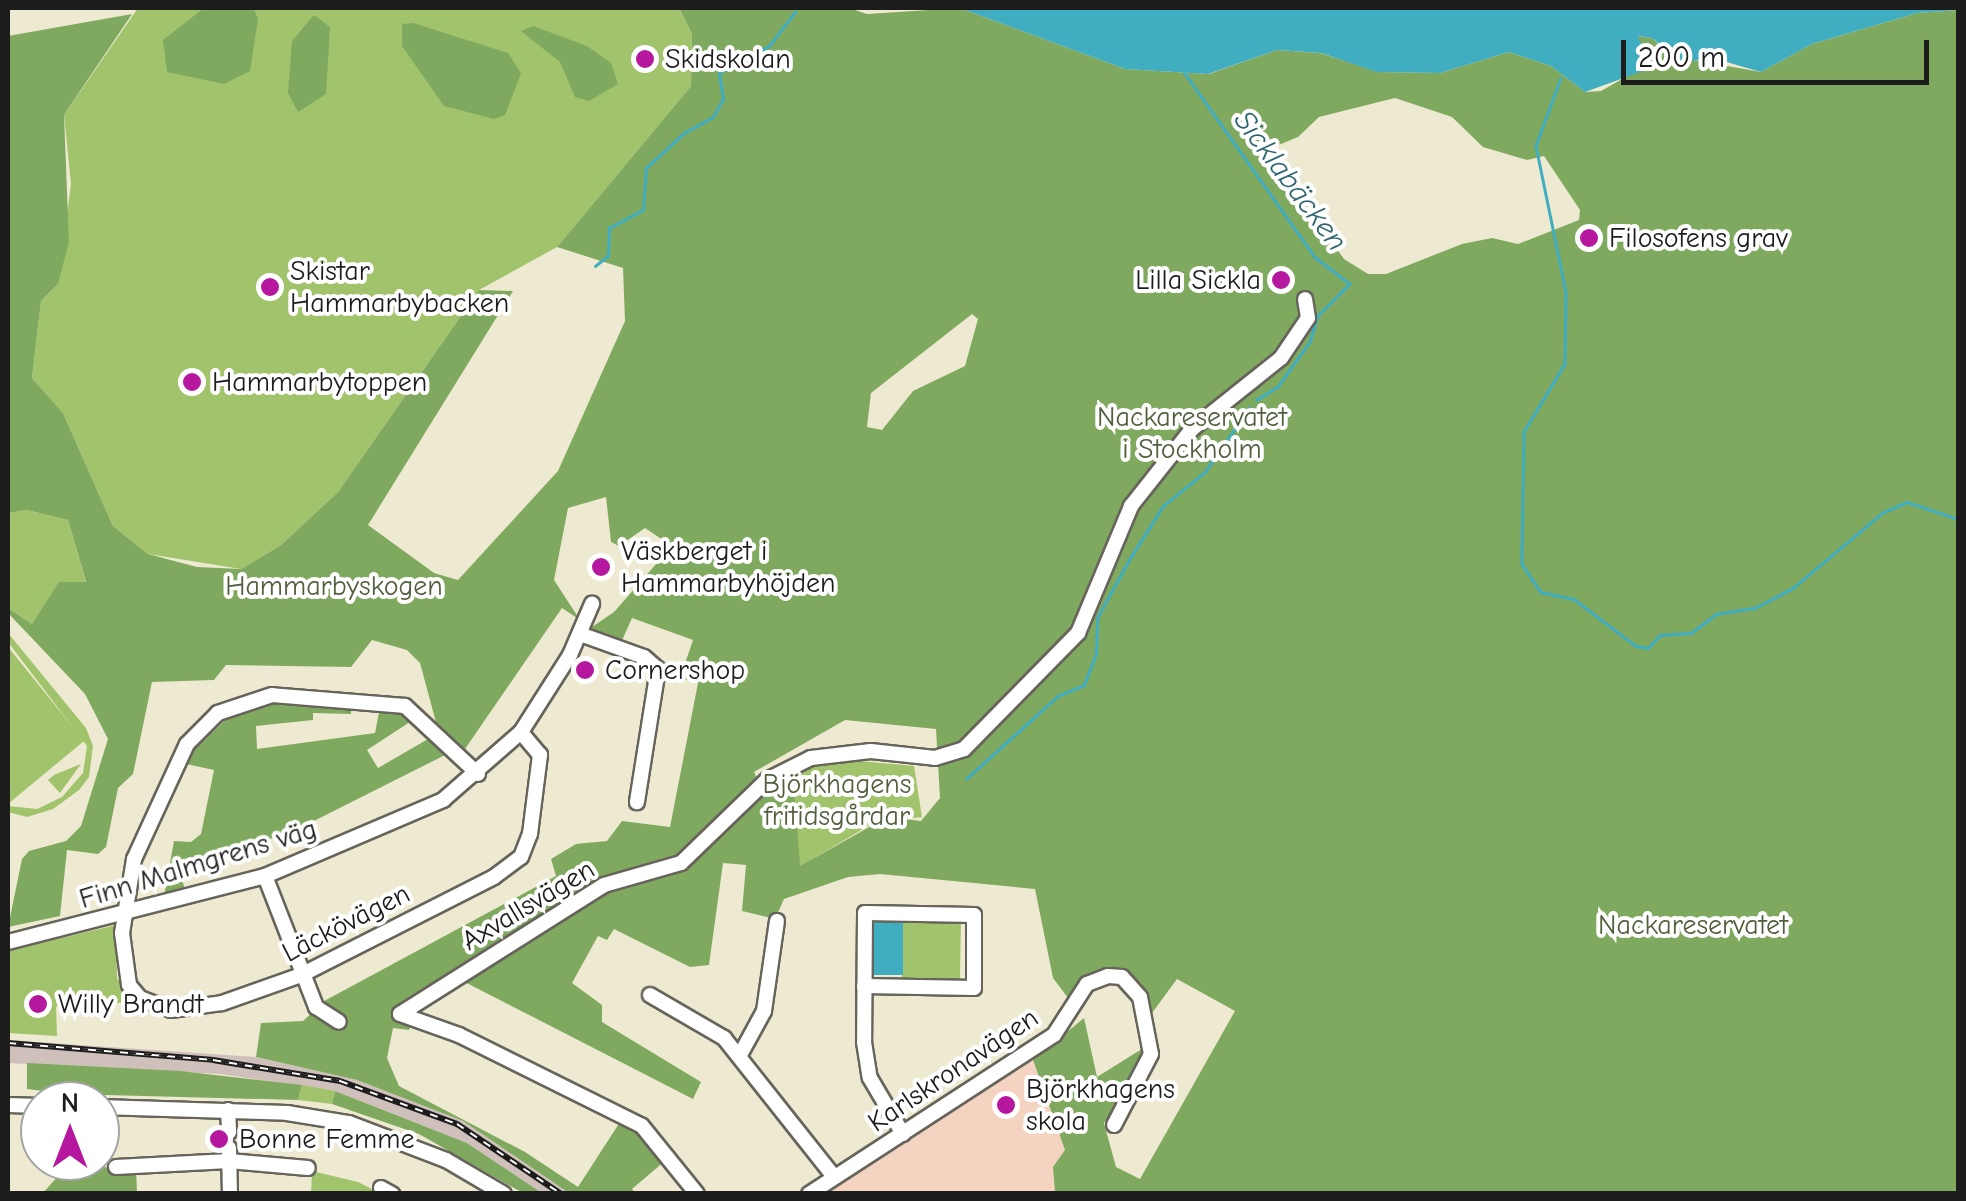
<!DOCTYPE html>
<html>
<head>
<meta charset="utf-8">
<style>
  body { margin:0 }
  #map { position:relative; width:1966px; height:1201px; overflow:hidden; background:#eeead1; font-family:"Comic Neue",sans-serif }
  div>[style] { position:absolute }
  .built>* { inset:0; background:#f4d3c0 }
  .industrial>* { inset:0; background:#d0c0bc }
  .green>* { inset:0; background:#a1c36c; transform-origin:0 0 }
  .forest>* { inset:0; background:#80a960 }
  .water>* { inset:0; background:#41adc0; transform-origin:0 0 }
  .stream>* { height:2.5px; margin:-1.25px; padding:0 1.25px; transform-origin:1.25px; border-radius:1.25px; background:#41adc0 }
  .roads { filter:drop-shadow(2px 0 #66645b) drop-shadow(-2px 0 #66645b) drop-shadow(0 2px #66645b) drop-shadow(0 -2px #66645b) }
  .minor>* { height:14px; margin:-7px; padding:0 7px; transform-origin:7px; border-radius:7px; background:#fff }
  .rail>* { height:6px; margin-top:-3px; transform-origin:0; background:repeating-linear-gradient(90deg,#fff 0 8px,#1c1c1c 0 16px); box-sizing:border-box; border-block:2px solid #1c1c1c }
  .dots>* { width:28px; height:28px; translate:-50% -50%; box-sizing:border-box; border:5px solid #fff; border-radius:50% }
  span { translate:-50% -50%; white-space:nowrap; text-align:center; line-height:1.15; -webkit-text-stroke:8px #fff; paint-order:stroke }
  .poi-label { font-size:28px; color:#1c1c1c }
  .left { translate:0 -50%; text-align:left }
  .right { translate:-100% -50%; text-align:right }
  .park-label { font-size:28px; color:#515f3c }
  .street-label { font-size:28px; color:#1c1c1c }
  .water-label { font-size:30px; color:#2e646e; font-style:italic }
  .frame { position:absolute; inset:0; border:10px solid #1c1c1c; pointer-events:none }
  .north { position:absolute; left:20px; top:1081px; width:100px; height:100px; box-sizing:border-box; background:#fff; border:2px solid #a4a4a4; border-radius:50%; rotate:0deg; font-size:28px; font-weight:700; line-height:40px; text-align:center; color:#1c1c1c }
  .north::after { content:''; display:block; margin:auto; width:35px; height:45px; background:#b5179e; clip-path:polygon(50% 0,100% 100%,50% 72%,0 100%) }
  .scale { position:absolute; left:1621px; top:40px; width:308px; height:45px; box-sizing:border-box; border:5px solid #1c1c1c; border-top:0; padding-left:12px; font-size:30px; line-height:35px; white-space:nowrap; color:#1c1c1c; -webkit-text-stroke:8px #fff; paint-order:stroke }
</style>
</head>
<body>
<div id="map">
  <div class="built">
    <div style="clip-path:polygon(1033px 1060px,1065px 1151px,1053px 1167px,1055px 1193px,826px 1194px)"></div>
  </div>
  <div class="industrial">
    <div style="clip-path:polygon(8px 1040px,256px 1057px,357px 1080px,463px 1121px,569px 1193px,542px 1193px,467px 1143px,335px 1091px,220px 1074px,8px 1063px)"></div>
  </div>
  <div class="green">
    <div style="clip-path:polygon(138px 8px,679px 8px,692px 34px,691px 86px,557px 247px,479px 290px,338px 492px,281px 545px,241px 569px,148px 554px,113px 526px,63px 413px,32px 378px,41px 301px,58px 284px,71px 184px,64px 115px)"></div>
    <div style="clip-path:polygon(27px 510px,68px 520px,86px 583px,59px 583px,32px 624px,8px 608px,8px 513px)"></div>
    <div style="clip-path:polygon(8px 633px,86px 728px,93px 746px,89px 777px,79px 790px,53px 809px,27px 817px,8px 812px,8px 806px,37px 809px,62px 797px,83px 773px,87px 746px,8px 642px)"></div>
    <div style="clip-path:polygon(8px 647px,84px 741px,8px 804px)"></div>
    <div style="clip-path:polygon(838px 759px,914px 766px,922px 817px,875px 822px,799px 867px,793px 773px)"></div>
    <div style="clip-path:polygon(81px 764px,60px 793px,48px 780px,54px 775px)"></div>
    <div style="left:903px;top:919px;width:58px;height:63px;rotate:1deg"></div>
    <div style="clip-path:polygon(116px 925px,117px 978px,136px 1003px,63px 1002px,56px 1007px,57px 1036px,8px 1033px,8px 951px)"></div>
    <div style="clip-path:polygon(302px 1085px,335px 1091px,332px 1104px,298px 1100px)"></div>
    <div style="clip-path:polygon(312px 1171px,358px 1182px,380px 1193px,311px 1194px)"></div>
  </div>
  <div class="forest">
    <div style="clip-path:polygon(204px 8px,253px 8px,258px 18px,250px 71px,224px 84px,167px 72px,163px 40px)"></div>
    <div style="clip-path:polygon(evenodd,679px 8px,849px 8px,867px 14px,960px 8px,1125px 69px,1209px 74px,1277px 50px,1320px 53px,1379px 72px,1440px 73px,1509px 52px,1551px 66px,1585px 92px,1601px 91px,1649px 64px,1637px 36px,1652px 38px,1671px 56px,1761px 72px,1812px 44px,1917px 13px,1958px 10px,1958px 1193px,1055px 1193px,1053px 1167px,1065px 1150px,1033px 1060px,1084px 1018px,1097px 1077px,1145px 1047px,1145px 1066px,1104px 1123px,1116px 1167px,1140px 1179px,1235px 1011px,1177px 979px,1152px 1013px,1146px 994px,1120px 972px,1098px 971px,1071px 1002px,1053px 978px,1035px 889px,880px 874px,848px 877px,784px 899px,775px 919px,742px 911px,746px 865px,723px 863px,709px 965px,690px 967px,614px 929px,607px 940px,598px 936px,572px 983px,602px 1005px,602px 1022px,701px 1082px,693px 1099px,457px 978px,420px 1005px,409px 1030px,393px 1028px,387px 1058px,399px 1086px,525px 1152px,578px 1187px,620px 1122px,637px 1131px,666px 1160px,632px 1189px,635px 1193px,569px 1193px,463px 1121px,357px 1080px,256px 1057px,261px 1023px,303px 1021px,326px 1000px,556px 876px,551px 859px,576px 844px,607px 841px,622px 821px,670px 827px,698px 683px,680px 678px,693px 640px,632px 618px,620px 645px,594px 635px,592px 627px,614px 612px,664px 555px,663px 540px,645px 528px,619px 546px,611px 542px,606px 497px,568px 508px,554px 580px,580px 620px,562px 608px,465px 749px,437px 726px,420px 663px,407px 650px,372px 640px,351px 667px,226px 665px,214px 680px,152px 682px,133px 774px,118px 788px,106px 847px,98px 854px,67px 850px,60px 916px,8px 927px,22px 859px,29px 851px,66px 841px,81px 826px,108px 739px,85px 694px,8px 613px,8px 608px,32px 624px,59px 582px,86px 582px,68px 520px,27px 510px,8px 513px,8px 36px,132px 14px,64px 115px,69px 242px,58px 284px,41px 301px,32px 378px,63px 413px,113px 526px,148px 554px,197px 567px,241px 569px,281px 545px,338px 492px,479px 290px,513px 291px,368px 525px,434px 573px,458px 580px,558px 471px,625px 321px,623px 268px,557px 247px,691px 86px,692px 34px,679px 8px,1395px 98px,1452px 117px,1483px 147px,1527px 160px,1544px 156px,1580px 210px,1579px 220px,1518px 244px,1492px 238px,1462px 244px,1386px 274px,1368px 274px,1344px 259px,1266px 150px,1298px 137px,1319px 117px,1395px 98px,679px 8px,972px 314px,978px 319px,965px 366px,913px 391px,882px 430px,867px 427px,871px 393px,972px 314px,679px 8px,845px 720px,936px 729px,940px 798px,921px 821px,887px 817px,800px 866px,793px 773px,759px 783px,754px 772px,845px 720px)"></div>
    <div style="clip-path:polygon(314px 15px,330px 27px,326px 94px,298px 112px,288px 93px,292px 41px)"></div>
    <div style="clip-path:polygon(413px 23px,508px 53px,521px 73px,505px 115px,494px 119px,444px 106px,402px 46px,402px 24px)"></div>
    <div style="clip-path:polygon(533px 26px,587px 46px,611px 63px,618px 84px,589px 101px,575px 97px,560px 62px,521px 31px)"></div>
    <div style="clip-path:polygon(268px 702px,351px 705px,351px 714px,313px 713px,313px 720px,256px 726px,257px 749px,375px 733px,380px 707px,416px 718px,367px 750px,378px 768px,435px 735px,453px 751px,292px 832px,179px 868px,185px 890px,164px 896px,174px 841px,191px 842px,201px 834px,214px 770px,186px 764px,192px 752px,235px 711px)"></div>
    <div style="clip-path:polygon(27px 1063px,180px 1071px,302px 1085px,298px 1100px,68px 1094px,27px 1089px)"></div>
    <div style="clip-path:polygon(335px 1091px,467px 1143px,542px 1193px,523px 1193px,419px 1134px,332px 1104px)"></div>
    <div style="clip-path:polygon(67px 1166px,136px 1168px,137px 1193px,42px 1194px)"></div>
  </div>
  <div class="water">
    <div style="clip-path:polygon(960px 8px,1958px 8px,1958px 10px,1917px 13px,1812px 44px,1761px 72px,1723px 61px,1679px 60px,1652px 38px,1638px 36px,1649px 64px,1643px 71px,1585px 92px,1551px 66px,1509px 52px,1440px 73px,1377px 72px,1321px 53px,1277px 50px,1208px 74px,1125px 69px)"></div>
    <div style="left:873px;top:922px;width:30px;height:53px"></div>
  </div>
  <div class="stream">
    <div style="left:1184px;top:72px;width:227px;rotate:54.7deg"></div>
    <div style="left:1315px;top:257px;width:44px;rotate:37.6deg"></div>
    <div style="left:1350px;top:284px;width:45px;rotate:135deg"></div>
    <div style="left:1318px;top:316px;width:27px;rotate:107deg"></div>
    <div style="left:1310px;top:342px;width:55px;rotate:125.4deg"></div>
    <div style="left:1278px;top:387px;width:25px;rotate:148deg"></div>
    <div style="left:1561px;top:78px;width:72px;rotate:110.2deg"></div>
    <div style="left:1536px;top:146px;width:149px;rotate:78.4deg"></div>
    <div style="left:1566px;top:292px;width:72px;rotate:90.8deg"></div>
    <div style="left:1565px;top:364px;width:79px;rotate:121.1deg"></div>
    <div style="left:1524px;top:432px;width:132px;rotate:90.9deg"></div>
    <div style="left:1522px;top:564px;width:34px;rotate:56deg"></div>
    <div style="left:1541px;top:592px;width:34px;rotate:12deg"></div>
    <div style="left:1574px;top:599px;width:78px;rotate:37.2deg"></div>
    <div style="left:1636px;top:646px;width:12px;rotate:9deg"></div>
    <div style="left:1648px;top:648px;width:18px;rotate:-47deg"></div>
    <div style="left:1660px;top:635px;width:31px;rotate:-4deg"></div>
    <div style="left:1691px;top:633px;width:31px;rotate:-37deg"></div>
    <div style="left:1716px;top:614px;width:39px;rotate:-9deg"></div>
    <div style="left:1755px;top:608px;width:43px;rotate:-27.8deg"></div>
    <div style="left:1793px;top:588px;width:116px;rotate:-40.1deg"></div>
    <div style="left:1882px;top:513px;width:27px;rotate:-24deg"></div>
    <div style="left:1907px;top:502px;width:54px;rotate:18.4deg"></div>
    <div style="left:595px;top:266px;width:16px;rotate:-38deg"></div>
    <div style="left:608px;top:256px;width:28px;rotate:-88deg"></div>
    <div style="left:609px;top:228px;width:38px;rotate:-28deg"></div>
    <div style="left:643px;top:210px;width:42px;rotate:-85.9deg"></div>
    <div style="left:646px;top:168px;width:52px;rotate:-42.6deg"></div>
    <div style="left:684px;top:133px;width:33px;rotate:-29deg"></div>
    <div style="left:713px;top:117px;width:21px;rotate:-61deg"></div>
    <div style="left:723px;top:99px;width:26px;rotate:-99deg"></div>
    <div style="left:719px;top:73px;width:57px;rotate:-28.4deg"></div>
    <div style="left:769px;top:46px;width:43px;rotate:-52.6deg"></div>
    <div style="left:966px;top:779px;width:124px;rotate:-42.1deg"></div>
    <div style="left:1058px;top:696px;width:28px;rotate:-23deg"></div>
    <div style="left:1084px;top:685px;width:33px;rotate:-69deg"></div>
    <div style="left:1096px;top:654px;width:36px;rotate:-88deg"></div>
    <div style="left:1097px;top:618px;width:66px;rotate:-61.1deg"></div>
    <div style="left:1129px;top:560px;width:64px;rotate:-57.8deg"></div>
    <div style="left:1163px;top:506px;width:54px;rotate:-39deg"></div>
    <div style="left:1205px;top:472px;width:78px;rotate:-55.5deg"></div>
  </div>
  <div class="roads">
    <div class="minor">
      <div style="left:580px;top:634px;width:68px;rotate:19.8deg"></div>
      <div style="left:644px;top:657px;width:18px;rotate:41deg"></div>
      <div style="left:658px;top:669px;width:135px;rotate:99deg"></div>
      <div style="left:478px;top:774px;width:100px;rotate:-137deg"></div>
      <div style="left:405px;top:706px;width:133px;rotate:-175.3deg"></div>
      <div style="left:272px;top:695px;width:57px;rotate:161.6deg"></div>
      <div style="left:218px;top:713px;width:44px;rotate:135deg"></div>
      <div style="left:187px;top:744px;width:127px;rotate:114.7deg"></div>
      <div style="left:134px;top:859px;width:75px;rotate:99.2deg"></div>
      <div style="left:122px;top:933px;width:52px;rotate:82.3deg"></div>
      <div style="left:129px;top:985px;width:17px;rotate:50deg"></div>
      <div style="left:140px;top:998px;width:33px;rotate:21deg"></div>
      <div style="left:171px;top:1010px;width:51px;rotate:-7.8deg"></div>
      <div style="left:222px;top:1003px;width:84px;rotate:-19.5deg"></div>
      <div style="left:301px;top:975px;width:216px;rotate:-26.9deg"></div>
      <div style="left:494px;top:877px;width:34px;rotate:-37deg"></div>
      <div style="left:521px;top:857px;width:25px;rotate:-69deg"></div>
      <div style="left:530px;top:834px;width:80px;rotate:-82.8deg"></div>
      <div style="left:540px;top:755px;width:30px;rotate:-130deg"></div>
      <div style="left:265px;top:876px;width:141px;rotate:68.7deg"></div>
      <div style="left:316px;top:1007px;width:27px;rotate:33deg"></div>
      <div style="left:8px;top:942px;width:265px;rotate:-14.4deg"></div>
      <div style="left:265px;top:876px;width:194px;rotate:-23.1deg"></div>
      <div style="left:443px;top:800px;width:103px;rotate:-41.1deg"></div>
      <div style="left:521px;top:732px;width:91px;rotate:-57.5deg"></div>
      <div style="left:570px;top:655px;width:56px;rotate:-66.7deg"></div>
      <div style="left:864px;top:986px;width:110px;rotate:1deg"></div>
      <div style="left:974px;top:988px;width:73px;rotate:-90deg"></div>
      <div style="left:974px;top:915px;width:109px;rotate:-178.9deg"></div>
      <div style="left:865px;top:913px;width:129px;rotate:90.4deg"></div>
      <div style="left:864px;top:1042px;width:36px;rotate:81deg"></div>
      <div style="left:870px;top:1078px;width:65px;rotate:59.5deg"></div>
      <div style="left:650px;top:995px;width:86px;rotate:30.2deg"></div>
      <div style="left:724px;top:1038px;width:177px;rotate:51.6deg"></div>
      <div style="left:400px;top:1014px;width:241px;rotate:-32.3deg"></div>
      <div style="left:604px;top:885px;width:80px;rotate:-15.9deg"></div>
      <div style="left:681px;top:863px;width:120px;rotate:-44deg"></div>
      <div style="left:767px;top:780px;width:49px;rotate:-26.6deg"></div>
      <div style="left:811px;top:758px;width:60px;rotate:-6.7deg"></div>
      <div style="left:871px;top:751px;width:64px;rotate:6.2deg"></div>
      <div style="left:935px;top:758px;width:30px;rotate:-17deg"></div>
      <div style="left:964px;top:749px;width:163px;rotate:-45.5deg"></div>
      <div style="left:1078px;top:633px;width:138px;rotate:-67.3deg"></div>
      <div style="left:1131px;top:506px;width:98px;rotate:-51.6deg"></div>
      <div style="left:1192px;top:429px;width:114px;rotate:-38.6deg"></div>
      <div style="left:1281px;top:358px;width:48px;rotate:-56deg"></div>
      <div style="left:1308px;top:318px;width:19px;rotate:-99deg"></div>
      <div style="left:400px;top:1014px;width:63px;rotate:19.6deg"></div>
      <div style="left:459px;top:1035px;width:204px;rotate:26.4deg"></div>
      <div style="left:642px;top:1126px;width:87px;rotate:51deg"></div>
      <div style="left:740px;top:1055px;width:50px;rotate:-61.4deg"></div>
      <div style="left:764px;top:1011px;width:91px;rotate:-81.8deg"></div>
      <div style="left:8px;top:1105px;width:32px;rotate:2deg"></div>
      <div style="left:100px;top:1107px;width:187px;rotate:1.8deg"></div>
      <div style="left:287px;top:1113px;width:63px;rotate:9.2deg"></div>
      <div style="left:349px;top:1123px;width:104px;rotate:20.9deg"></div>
      <div style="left:446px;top:1160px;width:67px;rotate:30.4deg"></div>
      <div style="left:228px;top:1110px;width:22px;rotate:87deg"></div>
      <div style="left:229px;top:1148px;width:46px;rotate:88.8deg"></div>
      <div style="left:116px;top:1167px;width:113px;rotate:-3deg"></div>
      <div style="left:229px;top:1161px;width:79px;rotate:5.1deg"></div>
      <div style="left:381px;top:1188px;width:13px;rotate:29deg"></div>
      <div style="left:809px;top:1194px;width:292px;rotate:-33deg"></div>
      <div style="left:1054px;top:1035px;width:61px;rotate:-57.1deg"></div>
      <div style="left:1087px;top:984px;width:22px;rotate:-21deg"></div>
      <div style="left:1108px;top:976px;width:14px;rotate:4deg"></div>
      <div style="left:1122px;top:977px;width:27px;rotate:48deg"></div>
      <div style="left:1140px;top:997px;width:58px;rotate:79.1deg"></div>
      <div style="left:1151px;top:1054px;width:80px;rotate:117.5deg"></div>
    </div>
  </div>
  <div class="rail">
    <div style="left:8px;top:1043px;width:206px;rotate:4.7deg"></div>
    <div style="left:213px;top:1060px;width:129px;rotate:9.4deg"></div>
    <div style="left:340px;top:1081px;width:125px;rotate:20.2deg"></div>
    <div style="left:457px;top:1124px;width:125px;rotate:33.9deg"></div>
  </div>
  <div class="dots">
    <div style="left:645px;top:59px;background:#b5179e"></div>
    <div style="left:1589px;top:238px;background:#b5179e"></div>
    <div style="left:1281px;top:280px;background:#b5179e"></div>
    <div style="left:270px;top:287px;background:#b5179e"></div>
    <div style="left:192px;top:382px;background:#b5179e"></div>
    <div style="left:601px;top:567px;background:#b5179e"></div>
    <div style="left:585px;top:670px;background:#b5179e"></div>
    <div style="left:38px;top:1004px;background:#b5179e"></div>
    <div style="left:1006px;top:1105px;background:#b5179e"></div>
    <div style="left:219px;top:1139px;background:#b5179e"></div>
  </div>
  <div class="poi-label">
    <span class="left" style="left:665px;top:59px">Skidskolan</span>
    <span class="left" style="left:1609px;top:238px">Filosofens grav</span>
    <span class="left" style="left:290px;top:287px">Skistar<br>Hammarbybacken</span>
    <span class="right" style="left:1261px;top:280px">Lilla Sickla</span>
    <span class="left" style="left:212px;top:382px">Hammarbytoppen</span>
    <span class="left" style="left:621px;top:567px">Väskberget i<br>Hammarbyhöjden</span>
    <span class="left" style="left:605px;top:670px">Cornershop</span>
    <span class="left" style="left:58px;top:1004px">Willy Brandt</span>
    <span class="left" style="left:1026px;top:1105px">Björkhagens<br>skola</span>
    <span class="left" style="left:239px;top:1139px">Bonne Femme</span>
  </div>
  <div class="park-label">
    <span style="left:1192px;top:433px">Nackareservatet<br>i Stockholm</span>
    <span style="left:334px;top:586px">Hammarbyskogen</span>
    <span style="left:837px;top:800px">Björkhagens<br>fritidsgårdar</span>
    <span style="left:1693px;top:925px">Nackareservatet</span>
  </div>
  <div class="street-label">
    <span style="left:198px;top:864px;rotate:-17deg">Finn Malmgrens väg</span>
    <span style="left:528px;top:905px;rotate:-31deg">Axvallsvägen</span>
    <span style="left:346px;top:923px;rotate:-27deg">Läckövägen</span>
    <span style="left:953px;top:1070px;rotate:-34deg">Karlskronavägen</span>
  </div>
  <div class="water-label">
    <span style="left:1290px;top:181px;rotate:53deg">Sicklabäcken</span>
  </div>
  <div class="frame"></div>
  <div class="north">N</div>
  <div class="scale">200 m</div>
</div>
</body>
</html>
